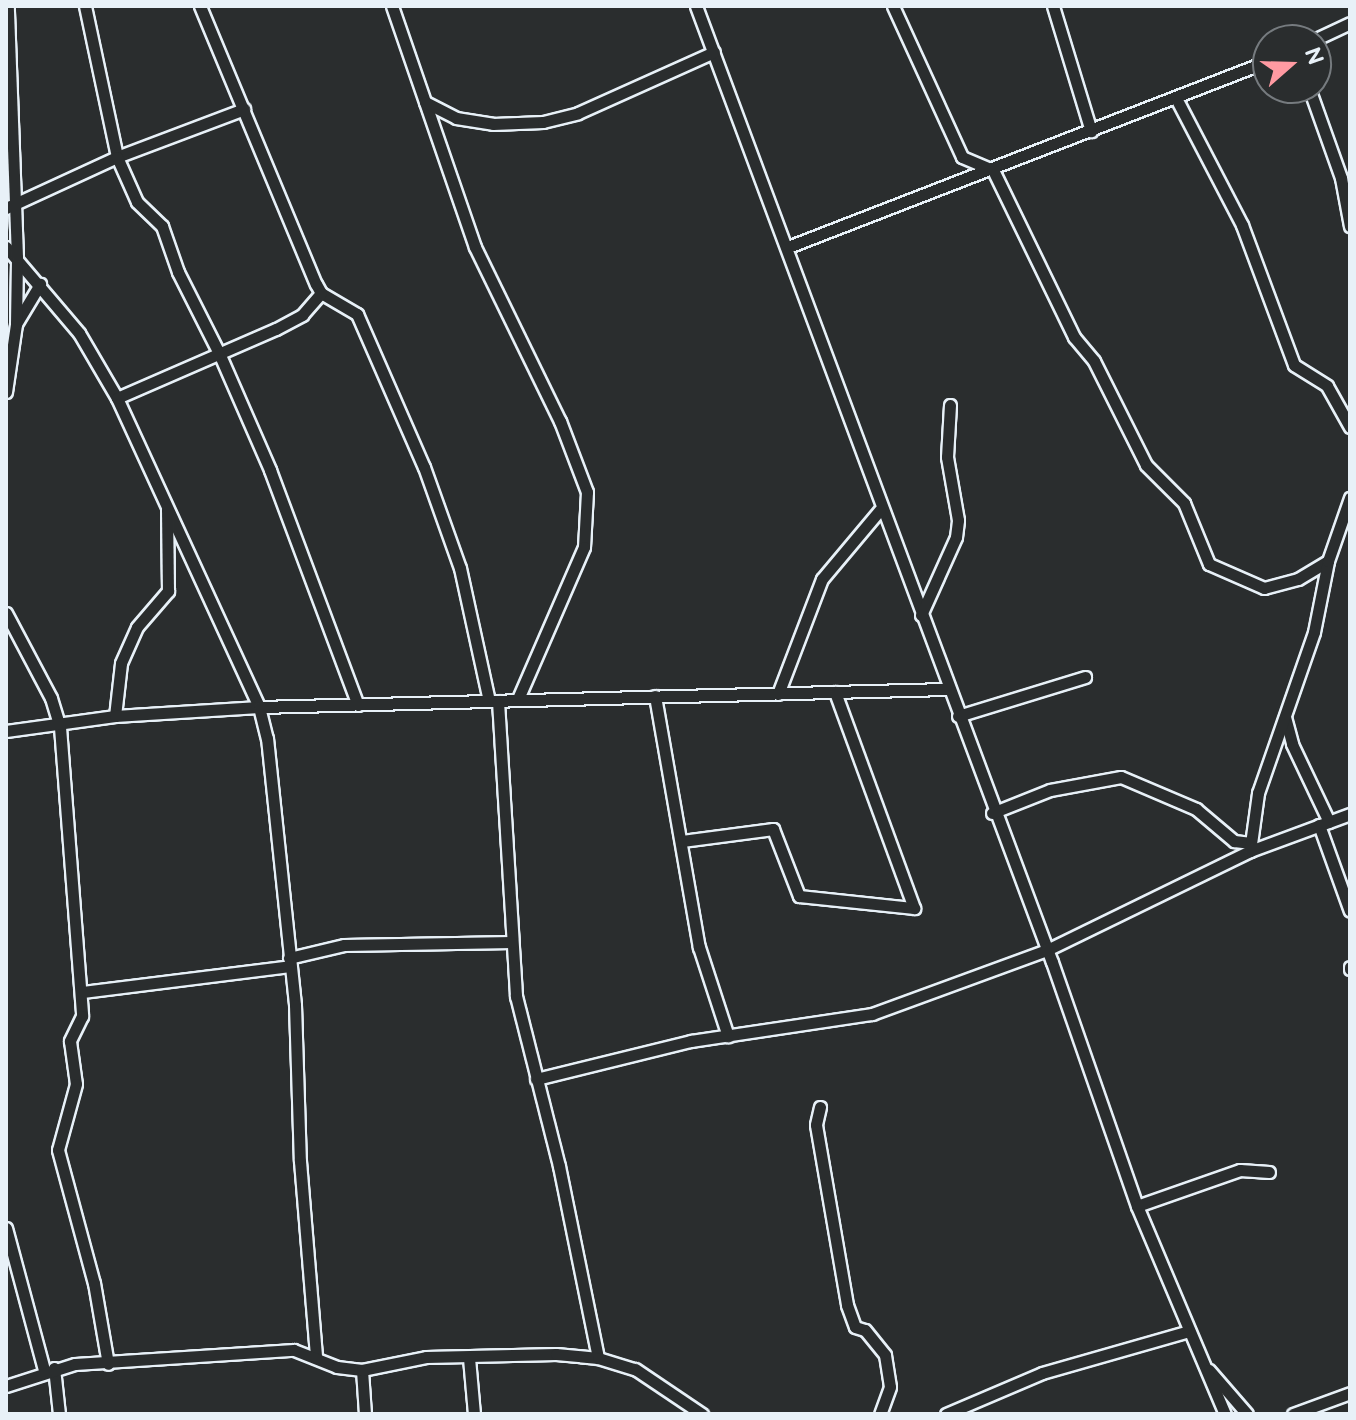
<!DOCTYPE html>
<html>
<head>
<meta charset="utf-8">
<style>
  body { margin:0 }
  #map { position:relative; width:1356px; height:1420px; overflow:hidden; background:#2a2d2e; font-family:"Balsamiq Sans",sans-serif }
  div>[style] { position:absolute }
  .roads { filter:drop-shadow(2px 0 #e8f1f8) drop-shadow(-2px 0 #e8f1f8) drop-shadow(0 2px #e8f1f8) drop-shadow(0 -2px #e8f1f8) }
  .street>* { height:11px; margin:-5.5px; padding:0 5.5px; transform-origin:5.5px; border-radius:5.5px; background:#2a2d2e }
  span { translate:-50% -50%; white-space:nowrap; text-align:center; line-height:1.15; -webkit-text-stroke:6px #2a2d2e; paint-order:stroke }
  .frame { position:absolute; inset:0; border:8px solid #e8f1f8; pointer-events:none }
  .north { position:absolute; left:1252px; top:24px; width:80px; height:80px; box-sizing:border-box; background:#2a2d2e; border:2px solid #767b7f; border-radius:50%; rotate:70deg; font-size:22px; font-weight:700; line-height:32px; text-align:center; color:#e8f1f8 }
  .north::after { content:''; display:block; margin:auto; width:28px; height:36px; background:#ff9aa2; clip-path:polygon(50% 0,100% 100%,50% 72%,0 100%) }
</style>
</head>
<body>
<div id="map">
  <div class="roads">
    <div class="street">
      <div style="left:85px;top:6px;width:154px;rotate:78deg"></div>
      <div style="left:117px;top:157px;width:136px;rotate:-20.7deg"></div>
      <div style="left:200px;top:6px;width:301px;rotate:67.4deg"></div>
      <div style="left:316px;top:284px;width:10px;rotate:61deg"></div>
      <div style="left:321px;top:293px;width:42px;rotate:30.3deg"></div>
      <div style="left:357px;top:314px;width:167px;rotate:66.4deg"></div>
      <div style="left:424px;top:467px;width:107px;rotate:70.4deg"></div>
      <div style="left:460px;top:568px;width:136px;rotate:77.7deg"></div>
      <div style="left:392px;top:6px;width:255px;rotate:71deg"></div>
      <div style="left:475px;top:247px;width:194px;rotate:64deg"></div>
      <div style="left:560px;top:421px;width:76px;rotate:69.2deg"></div>
      <div style="left:587px;top:492px;width:55px;rotate:93.1deg"></div>
      <div style="left:584px;top:547px;width:166px;rotate:113.5deg"></div>
      <div style="left:696px;top:6px;width:1020px;rotate:69.58deg"></div>
      <div style="left:1052px;top:962px;width:258px;rotate:70.8deg"></div>
      <div style="left:1137px;top:1206px;width:226px;rotate:67.1deg"></div>
      <div style="left:893px;top:6px;width:166px;rotate:65.4deg"></div>
      <div style="left:962px;top:157px;width:34px;rotate:23deg"></div>
      <div style="left:993px;top:170px;width:186px;rotate:64.1deg"></div>
      <div style="left:1074px;top:337px;width:31px;rotate:50deg"></div>
      <div style="left:1094px;top:361px;width:116px;rotate:63.4deg"></div>
      <div style="left:1146px;top:465px;width:54px;rotate:45deg"></div>
      <div style="left:1184px;top:503px;width:66px;rotate:67.7deg"></div>
      <div style="left:1209px;top:564px;width:60px;rotate:23.6deg"></div>
      <div style="left:1264px;top:588px;width:35px;rotate:-15deg"></div>
      <div style="left:1298px;top:579px;width:35px;rotate:-31deg"></div>
      <div style="left:1053px;top:6px;width:131px;rotate:73.1deg"></div>
      <div style="left:1314px;top:40px;width:40px;rotate:-25deg"></div>
      <div style="left:1309px;top:88px;width:96px;rotate:70.4deg"></div>
      <div style="left:1341px;top:178px;width:49px;rotate:79.4deg"></div>
      <div style="left:1177px;top:100px;width:141px;rotate:62.5deg"></div>
      <div style="left:1242px;top:225px;width:149px;rotate:69.6deg"></div>
      <div style="left:1294px;top:365px;width:39px;rotate:32deg"></div>
      <div style="left:1327px;top:386px;width:47px;rotate:60.7deg"></div>
      <div style="left:425px;top:102px;width:35px;rotate:27deg"></div>
      <div style="left:456px;top:118px;width:37px;rotate:9deg"></div>
      <div style="left:493px;top:124px;width:50px;rotate:-2.3deg"></div>
      <div style="left:543px;top:122px;width:36px;rotate:-14deg"></div>
      <div style="left:578px;top:113px;width:149px;rotate:-24.2deg"></div>
      <div style="left:6px;top:208px;width:122px;rotate:-24.7deg"></div>
      <div style="left:117px;top:157px;width:49px;rotate:66deg"></div>
      <div style="left:137px;top:202px;width:35px;rotate:44deg"></div>
      <div style="left:162px;top:226px;width:49px;rotate:70.8deg"></div>
      <div style="left:178px;top:272px;width:91px;rotate:63.2deg"></div>
      <div style="left:219px;top:353px;width:128px;rotate:66.4deg"></div>
      <div style="left:270px;top:470px;width:251px;rotate:69.5deg"></div>
      <div style="left:6px;top:247px;width:113px;rotate:49.7deg"></div>
      <div style="left:79px;top:333px;width:75px;rotate:59.7deg"></div>
      <div style="left:117px;top:398px;width:340px;rotate:65.3deg"></div>
      <div style="left:259px;top:707px;width:32px;rotate:76deg"></div>
      <div style="left:267px;top:738px;width:268px;rotate:84deg"></div>
      <div style="left:295px;top:1005px;width:156px;rotate:88.2deg"></div>
      <div style="left:300px;top:1161px;width:195px;rotate:85.3deg"></div>
      <div style="left:788px;top:247px;width:515px;rotate:-21.18deg"></div>
      <div style="left:16px;top:324px;width:47px;rotate:-59deg"></div>
      <div style="left:6px;top:392px;width:69px;rotate:-81.6deg"></div>
      <div style="left:16px;top:324px;width:67px;rotate:-89.1deg"></div>
      <div style="left:17px;top:257px;width:251px;rotate:-92.1deg"></div>
      <div style="left:117px;top:398px;width:173px;rotate:-23.5deg"></div>
      <div style="left:276px;top:329px;width:30px;rotate:-28deg"></div>
      <div style="left:302px;top:315px;width:29px;rotate:-49deg"></div>
      <div style="left:6px;top:613px;width:96px;rotate:62.1deg"></div>
      <div style="left:51px;top:698px;width:30px;rotate:73deg"></div>
      <div style="left:60px;top:727px;width:290px;rotate:85.6deg"></div>
      <div style="left:82px;top:1016px;width:28px;rotate:116deg"></div>
      <div style="left:70px;top:1041px;width:43px;rotate:82.1deg"></div>
      <div style="left:76px;top:1084px;width:68px;rotate:105.3deg"></div>
      <div style="left:58px;top:1150px;width:138px;rotate:74.9deg"></div>
      <div style="left:94px;top:1283px;width:82px;rotate:80.2deg"></div>
      <div style="left:921px;top:615px;width:85px;rotate:-65.8deg"></div>
      <div style="left:956px;top:537px;width:17px;rotate:-83deg"></div>
      <div style="left:958px;top:520px;width:64px;rotate:-99.9deg"></div>
      <div style="left:947px;top:457px;width:52px;rotate:-86.7deg"></div>
      <div style="left:778px;top:694px;width:123px;rotate:-69.1deg"></div>
      <div style="left:822px;top:579px;width:90px;rotate:-50deg"></div>
      <div style="left:655px;top:696px;width:255px;rotate:80.1deg"></div>
      <div style="left:699px;top:947px;width:94px;rotate:72deg"></div>
      <div style="left:498px;top:701px;width:296px;rotate:86.5deg"></div>
      <div style="left:516px;top:996px;width:175px;rotate:75.8deg"></div>
      <div style="left:559px;top:1166px;width:196px;rotate:78.5deg"></div>
      <div style="left:115px;top:716px;width:53px;rotate:-83.5deg"></div>
      <div style="left:121px;top:663px;width:39px;rotate:-66deg"></div>
      <div style="left:137px;top:627px;width:48px;rotate:-49.3deg"></div>
      <div style="left:168px;top:591px;width:82px;rotate:-90.7deg"></div>
      <div style="left:958px;top:716px;width:133px;rotate:-17.1deg"></div>
      <div style="left:1285px;top:717px;width:28px;rotate:75deg"></div>
      <div style="left:1292px;top:744px;width:86px;rotate:64.6deg"></div>
      <div style="left:6px;top:731px;width:110px;rotate:-7.8deg"></div>
      <div style="left:115px;top:716px;width:144px;rotate:-3.6deg"></div>
      <div style="left:259px;top:707px;width:689px;rotate:-1.5deg"></div>
      <div style="left:992px;top:813px;width:62px;rotate:-21.6deg"></div>
      <div style="left:1050px;top:790px;width:72px;rotate:-10.4deg"></div>
      <div style="left:1121px;top:777px;width:82px;rotate:23.1deg"></div>
      <div style="left:1196px;top:809px;width:50px;rotate:40.1deg"></div>
      <div style="left:1234px;top:841px;width:17px;rotate:7deg"></div>
      <div style="left:1319px;top:825px;width:91px;rotate:70.2deg"></div>
      <div style="left:682px;top:841px;width:92px;rotate:-7.5deg"></div>
      <div style="left:773px;top:829px;width:72px;rotate:68.8deg"></div>
      <div style="left:799px;top:896px;width:116px;rotate:6deg"></div>
      <div style="left:914px;top:908px;width:230px;rotate:-110.1deg"></div>
      <div style="left:1250px;top:851px;width:59px;rotate:-82.1deg"></div>
      <div style="left:1258px;top:793px;width:170px;rotate:-70.8deg"></div>
      <div style="left:1314px;top:632px;width:72px;rotate:-78.8deg"></div>
      <div style="left:1328px;top:561px;width:67px;rotate:-70.8deg"></div>
      <div style="left:289px;top:958px;width:57px;rotate:-13.3deg"></div>
      <div style="left:344px;top:945px;width:168px;rotate:-1deg"></div>
      <div style="left:1350px;top:969px;width:2px;rotate:-90deg"></div>
      <div style="left:82px;top:992px;width:210px;rotate:-7.1deg"></div>
      <div style="left:536px;top:1079px;width:160px;rotate:-13.8deg"></div>
      <div style="left:691px;top:1041px;width:183px;rotate:-8.5deg"></div>
      <div style="left:872px;top:1014px;width:186px;rotate:-20.1deg"></div>
      <div style="left:1047px;top:950px;width:226px;rotate:-26deg"></div>
      <div style="left:1250px;top:851px;width:107px;rotate:-20.3deg"></div>
      <div style="left:820px;top:1107px;width:18px;rotate:103deg"></div>
      <div style="left:816px;top:1125px;width:183px;rotate:80.2deg"></div>
      <div style="left:847px;top:1305px;width:23px;rotate:70deg"></div>
      <div style="left:855px;top:1327px;width:10px;rotate:17deg"></div>
      <div style="left:865px;top:1330px;width:32px;rotate:51deg"></div>
      <div style="left:885px;top:1355px;width:32px;rotate:81deg"></div>
      <div style="left:890px;top:1387px;width:29px;rotate:110deg"></div>
      <div style="left:1137px;top:1206px;width:109px;rotate:-19.3deg"></div>
      <div style="left:1240px;top:1170px;width:29px;rotate:4deg"></div>
      <div style="left:6px;top:1228px;width:147px;rotate:75deg"></div>
      <div style="left:469px;top:1358px;width:56px;rotate:84.9deg"></div>
      <div style="left:54px;top:1368px;width:46px;rotate:83.8deg"></div>
      <div style="left:362px;top:1370px;width:44px;rotate:86.1deg"></div>
      <div style="left:1209px;top:1370px;width:58px;rotate:49.2deg"></div>
      <div style="left:6px;top:1386px;width:72px;rotate:-17.7deg"></div>
      <div style="left:75px;top:1364px;width:219px;rotate:-3.7deg"></div>
      <div style="left:294px;top:1350px;width:46px;rotate:21.6deg"></div>
      <div style="left:337px;top:1367px;width:25px;rotate:7deg"></div>
      <div style="left:362px;top:1370px;width:65px;rotate:-11.5deg"></div>
      <div style="left:426px;top:1357px;width:130px;rotate:-1.3deg"></div>
      <div style="left:556px;top:1354px;width:42px;rotate:5.4deg"></div>
      <div style="left:598px;top:1358px;width:39px;rotate:17deg"></div>
      <div style="left:635px;top:1369px;width:81px;rotate:33.9deg"></div>
      <div style="left:946px;top:1414px;width:104px;rotate:-23.1deg"></div>
      <div style="left:1042px;top:1373px;width:153px;rotate:-15.9deg"></div>
      <div style="left:1293px;top:1414px;width:61px;rotate:-20.2deg"></div>
    </div>
  </div>
  <div class="frame"></div>
  <div class="north">N</div>
</div>
</body>
</html>
